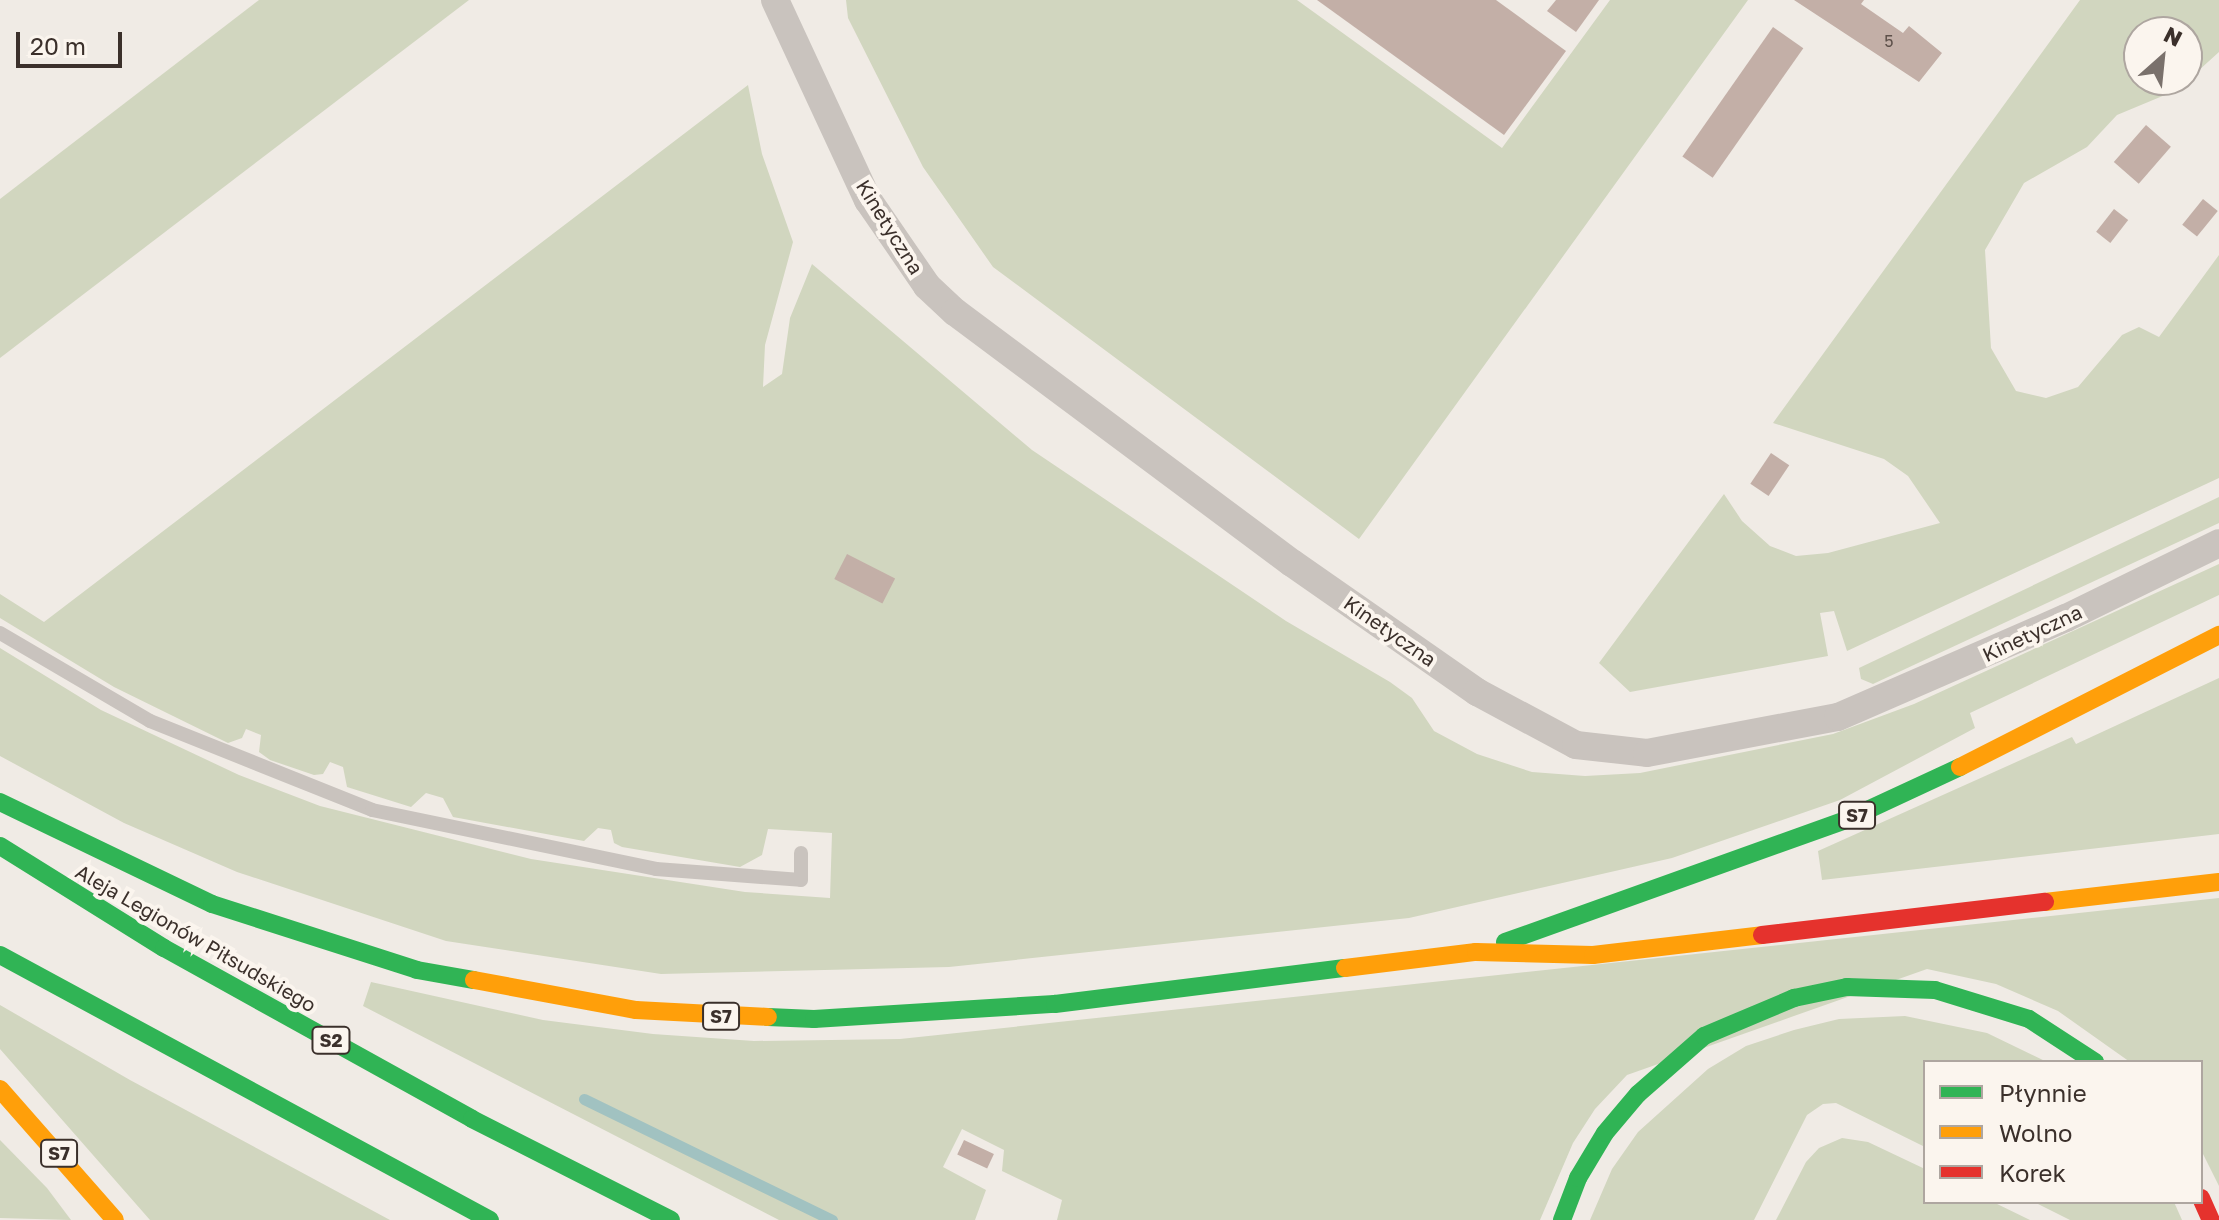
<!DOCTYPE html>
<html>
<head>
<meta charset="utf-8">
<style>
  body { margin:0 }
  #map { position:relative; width:2219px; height:1220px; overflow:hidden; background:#f0ebe5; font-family:"Golos Text",sans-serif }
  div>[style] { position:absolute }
  .green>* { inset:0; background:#d1d6bf }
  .stream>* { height:11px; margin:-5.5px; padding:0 5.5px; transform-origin:5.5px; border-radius:5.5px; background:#a1c2c1 }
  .building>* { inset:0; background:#c3afa7; transform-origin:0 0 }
  .lane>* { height:14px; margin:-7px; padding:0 7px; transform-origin:7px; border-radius:7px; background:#c9c3be }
  .street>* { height:28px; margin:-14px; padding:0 14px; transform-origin:14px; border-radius:14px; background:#c9c3be }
  .fast>* { height:18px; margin:-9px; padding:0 9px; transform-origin:9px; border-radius:9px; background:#30b455 }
  .slow>* { height:18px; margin:-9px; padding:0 9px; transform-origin:9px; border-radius:9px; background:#ff9f0a }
  .jam>* { height:18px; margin:-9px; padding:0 9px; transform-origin:9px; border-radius:9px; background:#e5322d }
  span { translate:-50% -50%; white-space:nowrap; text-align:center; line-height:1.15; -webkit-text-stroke:8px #fbf5ee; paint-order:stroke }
  .number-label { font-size:16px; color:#5d504a }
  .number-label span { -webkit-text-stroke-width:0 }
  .shield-label span { padding:2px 6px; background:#fbf5ee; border:2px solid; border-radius:6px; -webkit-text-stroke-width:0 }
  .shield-label { font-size:18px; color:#3b302b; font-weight:700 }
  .street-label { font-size:20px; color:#3b302b }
  .legend { position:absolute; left:1923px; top:1060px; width:280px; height:144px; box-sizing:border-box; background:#fbf5ee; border:2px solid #aea6a0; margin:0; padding:10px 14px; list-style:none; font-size:24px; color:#3b302b }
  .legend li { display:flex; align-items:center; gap:16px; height:40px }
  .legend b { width:40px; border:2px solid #aea6a0 }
  .north { position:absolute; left:2123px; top:16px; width:80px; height:80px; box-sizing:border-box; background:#fbf5ee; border:2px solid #aea6a0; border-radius:50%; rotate:27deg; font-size:22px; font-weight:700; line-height:32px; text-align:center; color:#3b302b }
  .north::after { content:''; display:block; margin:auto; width:28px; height:36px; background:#7a716c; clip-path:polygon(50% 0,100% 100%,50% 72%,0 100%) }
  .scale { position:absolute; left:16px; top:32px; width:106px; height:36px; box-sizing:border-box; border:4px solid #3b302b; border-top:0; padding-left:10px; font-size:24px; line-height:28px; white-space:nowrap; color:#3b302b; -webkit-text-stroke:6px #fbf5ee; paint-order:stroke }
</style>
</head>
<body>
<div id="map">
  <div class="green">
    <div style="clip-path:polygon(259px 0,469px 0,0 358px,0 199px)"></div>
    <div style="clip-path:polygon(846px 0,1297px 0,1502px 148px,1610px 0,1748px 0,1359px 539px,993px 267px,923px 167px,848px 18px)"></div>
    <div style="clip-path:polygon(evenodd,2080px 0,2219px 0,2219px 52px,2177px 90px,2117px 115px,2087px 147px,2024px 183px,1985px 250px,1991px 348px,2016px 391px,2046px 398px,2078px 387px,2122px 335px,2139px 327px,2159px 337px,2219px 255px,2219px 478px,1847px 651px,1834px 611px,1820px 613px,1828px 656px,1630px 692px,1599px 663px,1724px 494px,1742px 521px,1770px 546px,1796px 556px,1828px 553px,1940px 523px,1908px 476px,1884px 459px,1773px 423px,2080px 0,2139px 32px,2187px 32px,2187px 80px,2139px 80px,2139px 32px)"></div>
    <div style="clip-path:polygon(748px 85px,762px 154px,793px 242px,765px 345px,763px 387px,782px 374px,790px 318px,812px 264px,1032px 450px,1286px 621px,1390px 682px,1412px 698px,1434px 731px,1477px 754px,1532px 772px,1585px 776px,1640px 773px,1833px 734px,1914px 704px,2219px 564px,2219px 595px,1970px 713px,1975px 728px,1840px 800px,1672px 858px,1409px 918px,949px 967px,661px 974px,446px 941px,237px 872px,124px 823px,0 756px,0 648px,101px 710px,239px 775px,320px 806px,531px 859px,745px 892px,830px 898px,832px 833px,768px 829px,762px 855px,740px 867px,622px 847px,614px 843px,611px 830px,598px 828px,584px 841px,453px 817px,443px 798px,426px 793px,411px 807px,347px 787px,343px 767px,330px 762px,323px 774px,314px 775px,270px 760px,259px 752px,261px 735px,246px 729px,242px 738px,228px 743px,114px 687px,0 618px,0 594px,44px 622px)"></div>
    <div style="clip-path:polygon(2219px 497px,2219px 523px,1873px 684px,1861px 679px,1859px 668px)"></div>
    <div style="clip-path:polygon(2219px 678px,2219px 834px,1822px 880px,1818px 851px,2072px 737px,2076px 744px)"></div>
    <div style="clip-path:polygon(2219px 898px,2219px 1186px,2201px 1150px,2201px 1062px,2130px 1062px,2058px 1011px,1996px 984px,1927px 969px,1627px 1075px,1595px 1109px,1573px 1143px,1540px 1220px,1057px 1220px,1062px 1200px,1002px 1171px,1004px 1150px,962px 1129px,943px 1167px,986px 1190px,975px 1220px,779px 1220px,363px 1006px,371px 982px,543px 1020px,653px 1034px,754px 1041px,900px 1039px)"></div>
    <div style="clip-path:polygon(0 1005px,130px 1080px,390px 1220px,150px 1220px,0 1049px)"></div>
    <div style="clip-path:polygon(1905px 1016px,1987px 1033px,2047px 1062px,1925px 1062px,1925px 1147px,1836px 1103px,1823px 1104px,1807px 1115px,1754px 1220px,1590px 1220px,1612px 1169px,1638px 1132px,1708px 1069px,1746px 1046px,1794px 1030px,1839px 1019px)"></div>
    <div style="clip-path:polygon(1842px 1138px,1868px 1142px,1925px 1169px,1925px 1202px,1993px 1202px,2030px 1220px,1776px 1220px,1806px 1162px,1819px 1148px)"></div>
    <div style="clip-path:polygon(0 1140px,47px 1188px,71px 1220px,0 1218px)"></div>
    <div style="clip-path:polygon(2034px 1202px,2174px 1202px,2182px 1220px,2070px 1220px)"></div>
  </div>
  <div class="stream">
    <div style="left:584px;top:1099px;width:276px;rotate:26deg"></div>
  </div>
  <div class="building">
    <div style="clip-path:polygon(1317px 0,1496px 0,1566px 51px,1504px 135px)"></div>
    <div style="clip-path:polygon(1556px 0,1599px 0,1576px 32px,1547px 11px)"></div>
    <div style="clip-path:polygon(1794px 0,1864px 0,1861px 4px,1903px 33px,1909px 26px,1942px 53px,1919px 82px)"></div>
    <div style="left:1773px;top:27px;width:37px;height:158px;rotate:35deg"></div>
    <div style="left:2146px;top:125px;width:33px;height:49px;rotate:41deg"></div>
    <div style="left:2203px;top:199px;width:19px;height:33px;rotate:39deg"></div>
    <div style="left:2114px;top:209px;width:18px;height:29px;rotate:38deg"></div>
    <div style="left:1771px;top:453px;width:22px;height:37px;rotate:34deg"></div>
    <div style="left:847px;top:554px;width:54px;height:28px;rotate:27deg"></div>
    <div style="left:964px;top:1140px;width:33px;height:16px;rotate:25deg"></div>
  </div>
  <div class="lane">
    <div style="left:0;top:633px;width:174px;rotate:30.4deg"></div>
    <div style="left:150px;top:721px;width:239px;rotate:21.8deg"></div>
    <div style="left:372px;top:810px;width:290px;rotate:11.7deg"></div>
    <div style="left:656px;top:869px;width:145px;rotate:4.3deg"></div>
    <div style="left:801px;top:880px;width:27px;rotate:-90deg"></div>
  </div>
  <div class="street">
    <div style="left:775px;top:0;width:221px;rotate:65.1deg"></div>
    <div style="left:868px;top:200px;width:104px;rotate:55.5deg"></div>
    <div style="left:927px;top:286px;width:38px;rotate:43deg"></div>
    <div style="left:955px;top:312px;width:420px;rotate:36.7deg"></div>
    <div style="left:1292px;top:563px;width:226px;rotate:34.9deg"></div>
    <div style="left:1477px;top:692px;width:112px;rotate:28.2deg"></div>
    <div style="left:1576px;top:745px;width:71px;rotate:6.4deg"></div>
    <div style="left:1647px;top:753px;width:194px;rotate:-10.7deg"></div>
    <div style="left:1838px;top:717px;width:249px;rotate:-23.5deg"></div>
    <div style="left:2066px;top:618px;width:170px;rotate:-26.1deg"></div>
  </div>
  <div class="fast">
    <div style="left:0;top:802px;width:235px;rotate:25.7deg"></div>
    <div style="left:212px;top:904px;width:215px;rotate:17.8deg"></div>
    <div style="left:417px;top:970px;width:58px;rotate:10deg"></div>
    <div style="left:0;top:846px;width:193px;rotate:31.9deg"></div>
    <div style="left:164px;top:948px;width:352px;rotate:29deg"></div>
    <div style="left:472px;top:1119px;width:223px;rotate:26.9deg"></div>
    <div style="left:1505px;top:942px;width:362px;rotate:-19.7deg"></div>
    <div style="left:1846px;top:820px;width:126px;rotate:-24.9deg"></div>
    <div style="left:0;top:955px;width:557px;rotate:28.41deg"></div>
    <div style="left:768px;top:1017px;width:46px;rotate:2.5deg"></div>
    <div style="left:814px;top:1019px;width:241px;rotate:-3.6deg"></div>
    <div style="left:1055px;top:1004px;width:292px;rotate:-7.1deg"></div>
    <div style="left:1562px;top:1220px;width:45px;rotate:-69.1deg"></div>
    <div style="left:1578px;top:1178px;width:52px;rotate:-59deg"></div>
    <div style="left:1605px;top:1133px;width:51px;rotate:-49.8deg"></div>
    <div style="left:1638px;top:1094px;width:88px;rotate:-41.3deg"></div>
    <div style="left:1704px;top:1036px;width:98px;rotate:-22.9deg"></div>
    <div style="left:1794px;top:998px;width:54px;rotate:-11.7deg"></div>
    <div style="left:1847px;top:987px;width:88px;rotate:2deg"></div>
    <div style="left:1935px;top:990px;width:98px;rotate:17.1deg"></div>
    <div style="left:2029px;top:1019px;width:79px;rotate:33.1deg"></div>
  </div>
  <div class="slow">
    <div style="left:1960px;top:767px;width:291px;rotate:-27deg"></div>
    <div style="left:2045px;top:902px;width:175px;rotate:-6.6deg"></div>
    <div style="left:1345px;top:968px;width:132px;rotate:-7deg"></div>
    <div style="left:1476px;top:952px;width:117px;rotate:1.5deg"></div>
    <div style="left:1593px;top:955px;width:170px;rotate:-6.7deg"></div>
    <div style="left:474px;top:980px;width:165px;rotate:10.5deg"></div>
    <div style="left:636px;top:1010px;width:132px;rotate:3deg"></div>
    <div style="left:0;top:1089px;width:174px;rotate:48.7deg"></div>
  </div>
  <div class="jam">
    <div style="left:1762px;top:935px;width:285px;rotate:-6.7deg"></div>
    <div style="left:2201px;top:1198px;width:24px;rotate:66deg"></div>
  </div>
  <div class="number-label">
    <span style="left:1889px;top:41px">5</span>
  </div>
  <div class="shield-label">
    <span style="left:1857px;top:815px">S7</span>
    <span style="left:721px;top:1016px">S7</span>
    <span style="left:331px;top:1040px">S2</span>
    <span style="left:59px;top:1153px">S7</span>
  </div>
  <div class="street-label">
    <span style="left:890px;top:227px;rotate:58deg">Kinetyczna</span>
    <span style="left:1390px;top:631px;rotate:35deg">Kinetyczna</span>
    <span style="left:2032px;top:633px;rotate:-25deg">Kinetyczna</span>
    <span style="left:196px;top:938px;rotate:30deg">Aleja Legionów Piłsudskiego</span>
  </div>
  <ul class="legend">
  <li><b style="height:10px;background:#30b455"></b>Płynnie</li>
  <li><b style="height:10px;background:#ff9f0a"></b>Wolno</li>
  <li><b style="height:10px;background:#e5322d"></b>Korek</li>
  </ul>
  <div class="north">N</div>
  <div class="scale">20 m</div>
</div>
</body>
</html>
